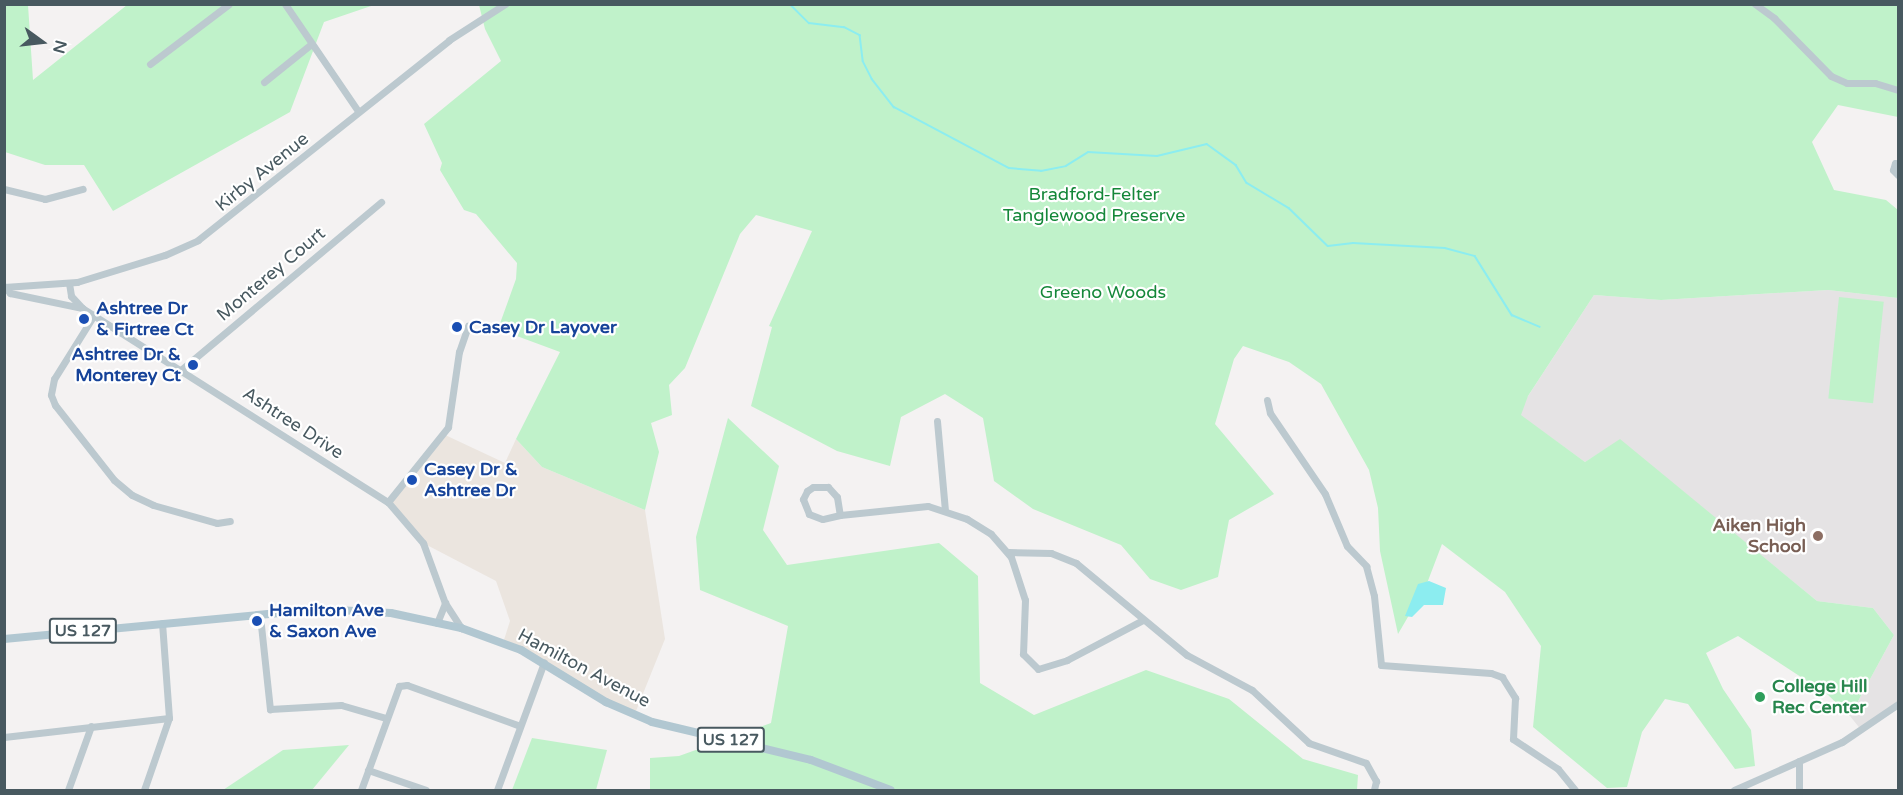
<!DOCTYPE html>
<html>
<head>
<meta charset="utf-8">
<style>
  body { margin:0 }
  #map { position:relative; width:1903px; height:795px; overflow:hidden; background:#f4f2f2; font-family:"Varela Round",sans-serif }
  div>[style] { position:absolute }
  .commercial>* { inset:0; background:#ebe5df }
  .education>* { inset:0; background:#e5e3e4 }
  .green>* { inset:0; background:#c0f2ca; transform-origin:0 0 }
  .water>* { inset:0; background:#8cedf0 }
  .stream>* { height:1.5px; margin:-0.75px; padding:0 0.75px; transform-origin:0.75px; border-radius:0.75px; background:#8cedf0 }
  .minor>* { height:7px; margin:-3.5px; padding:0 3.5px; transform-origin:3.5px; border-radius:3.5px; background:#bcc9cf }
  .major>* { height:8px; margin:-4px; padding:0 4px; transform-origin:4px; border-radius:4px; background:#b1c7d1 }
  .dots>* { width:16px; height:16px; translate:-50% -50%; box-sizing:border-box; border:3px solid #fff; border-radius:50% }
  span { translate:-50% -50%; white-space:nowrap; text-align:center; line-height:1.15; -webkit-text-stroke:4.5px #fff; paint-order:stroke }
  .shield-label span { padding:2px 4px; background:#fff; border:2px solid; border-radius:4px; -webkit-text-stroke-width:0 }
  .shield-label { font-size:16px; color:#485960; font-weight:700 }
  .street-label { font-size:18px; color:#485960 }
  .park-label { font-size:18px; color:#148739 }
  .transit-label { font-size:18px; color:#164399; font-weight:700 }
  .left { translate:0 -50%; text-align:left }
  .right { translate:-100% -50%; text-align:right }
  .education-label { font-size:18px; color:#785e54; font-weight:700 }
  .leisure-label { font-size:18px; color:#27864d; font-weight:700 }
  .frame { position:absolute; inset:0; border:6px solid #485960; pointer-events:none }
  .north { position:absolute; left:12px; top:12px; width:60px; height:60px; -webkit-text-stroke:4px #fff; paint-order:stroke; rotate:105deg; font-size:16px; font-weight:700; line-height:24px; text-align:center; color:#485960 }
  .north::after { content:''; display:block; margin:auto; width:21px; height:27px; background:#485960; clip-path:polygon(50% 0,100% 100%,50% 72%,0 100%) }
</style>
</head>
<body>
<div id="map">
  <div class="commercial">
    <div style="clip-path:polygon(443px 434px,505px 463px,516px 439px,542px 467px,645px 510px,665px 639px,634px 716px,503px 643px,510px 621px,496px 581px,423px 543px,388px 502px)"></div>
  </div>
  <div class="education">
    <div style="clip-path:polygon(1828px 290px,1898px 298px,1898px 704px,1862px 731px,1850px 716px,1894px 635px,1873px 608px,1817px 601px,1620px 440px,1585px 462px,1517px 413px,1594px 295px,1661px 300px)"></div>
  </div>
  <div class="green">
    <div style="clip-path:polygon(5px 5px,28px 5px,33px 80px,127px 5px,374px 5px,324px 22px,290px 112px,113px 211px,84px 165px,45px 165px,5px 152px)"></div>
    <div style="clip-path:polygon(479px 5px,1898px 5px,1898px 117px,1838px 105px,1812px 142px,1834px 190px,1886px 200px,1898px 210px,1898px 298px,1828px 290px,1661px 300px,1594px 295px,1528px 396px,1521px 415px,1585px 462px,1620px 439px,1817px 601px,1873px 608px,1894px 635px,1850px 716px,1827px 694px,1738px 636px,1706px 653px,1723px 689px,1751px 730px,1755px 766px,1735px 769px,1688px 704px,1665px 699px,1642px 732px,1627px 787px,1607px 788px,1533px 727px,1541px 646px,1505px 592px,1442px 544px,1426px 586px,1398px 634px,1380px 551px,1378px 508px,1369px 470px,1321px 384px,1289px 362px,1243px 346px,1234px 359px,1215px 424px,1274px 494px,1229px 520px,1218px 577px,1181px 590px,1150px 579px,1121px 545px,1033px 509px,994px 481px,983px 418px,945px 394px,901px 417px,890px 466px,837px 451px,751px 406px,772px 327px,769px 326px,812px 231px,756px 215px,740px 234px,685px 368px,669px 385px,672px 415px,651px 423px,659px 452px,645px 510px,542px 467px,516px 439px,560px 352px,498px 329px,516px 279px,517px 263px,476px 214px,464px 210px,440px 170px,442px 163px,424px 124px,501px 61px,485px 29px)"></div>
    <div style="left:1839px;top:297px;width:45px;height:102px;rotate:6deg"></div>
    <div style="clip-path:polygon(728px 418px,779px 466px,763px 530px,787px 565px,939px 543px,978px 576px,980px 683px,1034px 715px,1146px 670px,1229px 699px,1303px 759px,1358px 775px,1357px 790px,650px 790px,650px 758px,679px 756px,771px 723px,788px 626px,700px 590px,696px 537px)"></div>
    <div style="clip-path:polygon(532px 738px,607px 750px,596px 790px,512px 790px)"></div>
    <div style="clip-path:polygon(349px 745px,312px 790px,223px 790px,283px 750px)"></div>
  </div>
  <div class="water">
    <div style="clip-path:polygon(1429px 581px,1446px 588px,1443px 605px,1424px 605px,1412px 617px,1405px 616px,1418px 584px)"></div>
  </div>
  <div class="stream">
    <div style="left:790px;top:4px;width:27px;rotate:45deg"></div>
    <div style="left:809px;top:23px;width:35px;rotate:7deg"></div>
    <div style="left:844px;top:27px;width:18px;rotate:27deg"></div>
    <div style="left:860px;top:35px;width:26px;rotate:83deg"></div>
    <div style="left:863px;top:61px;width:20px;rotate:63deg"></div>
    <div style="left:872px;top:79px;width:36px;rotate:52deg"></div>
    <div style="left:894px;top:107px;width:130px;rotate:27.9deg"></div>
    <div style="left:1009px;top:168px;width:32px;rotate:5deg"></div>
    <div style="left:1041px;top:171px;width:25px;rotate:-11deg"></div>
    <div style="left:1066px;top:166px;width:26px;rotate:-32deg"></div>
    <div style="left:1088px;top:152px;width:69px;rotate:3.3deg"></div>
    <div style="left:1157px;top:156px;width:51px;rotate:-13.5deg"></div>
    <div style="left:1207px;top:144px;width:36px;rotate:36deg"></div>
    <div style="left:1236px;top:165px;width:21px;rotate:59deg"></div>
    <div style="left:1247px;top:183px;width:49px;rotate:30.8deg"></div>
    <div style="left:1289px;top:208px;width:54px;rotate:44.3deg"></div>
    <div style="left:1328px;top:246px;width:25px;rotate:-7deg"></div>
    <div style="left:1353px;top:243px;width:92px;rotate:3.1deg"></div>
    <div style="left:1445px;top:248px;width:31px;rotate:15deg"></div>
    <div style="left:1475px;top:256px;width:70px;rotate:57.9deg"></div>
    <div style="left:1512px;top:315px;width:30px;rotate:23deg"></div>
  </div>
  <div class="minor">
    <div style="left:285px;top:4px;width:130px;rotate:55.7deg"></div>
    <div style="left:1755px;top:4px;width:24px;rotate:36deg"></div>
    <div style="left:1774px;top:18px;width:81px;rotate:45.5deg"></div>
    <div style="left:1831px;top:76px;width:17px;rotate:24deg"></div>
    <div style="left:1847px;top:83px;width:28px"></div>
    <div style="left:1875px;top:83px;width:24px;rotate:17deg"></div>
    <div style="left:150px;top:64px;width:99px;rotate:-37.2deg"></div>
    <div style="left:264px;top:82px;width:59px;rotate:-38.8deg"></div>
    <div style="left:1898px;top:164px;width:3px;rotate:-162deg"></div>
    <div style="left:1895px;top:163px;width:7px;rotate:106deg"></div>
    <div style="left:1893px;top:170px;width:7px;rotate:45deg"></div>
    <div style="left:4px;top:189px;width:42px;rotate:13.7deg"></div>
    <div style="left:45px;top:199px;width:39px;rotate:-15deg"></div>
    <div style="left:69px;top:283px;width:13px;rotate:81deg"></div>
    <div style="left:71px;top:296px;width:16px;rotate:47deg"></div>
    <div style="left:82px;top:308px;width:362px;rotate:32.4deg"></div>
    <div style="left:388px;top:502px;width:54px;rotate:49.5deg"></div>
    <div style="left:423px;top:543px;width:64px;rotate:69.9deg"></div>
    <div style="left:445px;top:603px;width:30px;rotate:57deg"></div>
    <div style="left:4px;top:287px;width:73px;rotate:-3.9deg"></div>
    <div style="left:77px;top:282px;width:92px;rotate:-17.1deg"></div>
    <div style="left:165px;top:255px;width:36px;rotate:-24deg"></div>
    <div style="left:198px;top:240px;width:321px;rotate:-38.5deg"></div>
    <div style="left:449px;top:40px;width:67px;rotate:-32.7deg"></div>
    <div style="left:5px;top:287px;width:8px;rotate:50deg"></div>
    <div style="left:10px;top:293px;width:74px;rotate:11.8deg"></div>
    <div style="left:94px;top:315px;width:75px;rotate:122deg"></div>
    <div style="left:54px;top:379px;width:16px;rotate:101deg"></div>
    <div style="left:51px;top:395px;width:11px;rotate:68deg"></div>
    <div style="left:55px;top:405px;width:95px;rotate:51.8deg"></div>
    <div style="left:114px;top:480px;width:23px;rotate:40deg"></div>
    <div style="left:132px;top:495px;width:23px;rotate:25deg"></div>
    <div style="left:153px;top:505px;width:66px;rotate:15.7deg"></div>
    <div style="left:217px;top:523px;width:13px;rotate:-9deg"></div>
    <div style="left:182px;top:369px;width:260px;rotate:-40deg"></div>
    <div style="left:1267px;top:400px;width:13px;rotate:77deg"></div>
    <div style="left:1270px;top:413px;width:98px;rotate:55.8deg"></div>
    <div style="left:1325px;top:494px;width:56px;rotate:67.1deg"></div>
    <div style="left:1347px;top:546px;width:28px;rotate:46deg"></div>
    <div style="left:1366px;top:566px;width:31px;rotate:75deg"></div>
    <div style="left:1374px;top:596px;width:69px;rotate:84.2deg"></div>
    <div style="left:1381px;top:665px;width:110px;rotate:4.2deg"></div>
    <div style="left:1491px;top:673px;width:12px;rotate:20deg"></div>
    <div style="left:1502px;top:677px;width:25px;rotate:58deg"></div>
    <div style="left:1515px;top:698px;width:41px;rotate:92.8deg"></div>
    <div style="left:1513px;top:739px;width:54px;rotate:33.7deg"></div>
    <div style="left:1558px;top:769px;width:27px;rotate:51deg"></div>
    <div style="left:937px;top:421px;width:89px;rotate:84.9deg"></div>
    <div style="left:388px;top:502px;width:96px;rotate:-51.3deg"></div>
    <div style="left:448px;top:427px;width:76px;rotate:-81.7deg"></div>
    <div style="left:459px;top:352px;width:28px;rotate:-71deg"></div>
    <div style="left:840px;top:515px;width:18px;rotate:167deg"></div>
    <div style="left:822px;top:519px;width:14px;rotate:-159deg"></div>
    <div style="left:809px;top:514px;width:16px;rotate:-112deg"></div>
    <div style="left:803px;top:499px;width:9px;rotate:-63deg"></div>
    <div style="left:807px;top:491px;width:7px;rotate:-34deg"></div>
    <div style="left:813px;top:487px;width:15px"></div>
    <div style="left:828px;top:487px;width:13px;rotate:48deg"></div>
    <div style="left:837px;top:497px;width:18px;rotate:81deg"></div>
    <div style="left:840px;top:515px;width:88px;rotate:-5.8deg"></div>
    <div style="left:928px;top:506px;width:41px;rotate:18.4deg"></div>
    <div style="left:967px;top:519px;width:28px;rotate:32deg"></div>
    <div style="left:991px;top:534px;width:30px;rotate:49deg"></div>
    <div style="left:1011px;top:557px;width:45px;rotate:72deg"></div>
    <div style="left:1025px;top:600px;width:54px;rotate:92.1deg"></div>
    <div style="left:1023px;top:654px;width:21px;rotate:45deg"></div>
    <div style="left:1038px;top:669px;width:30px;rotate:-17deg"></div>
    <div style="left:1067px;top:660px;width:86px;rotate:-27.8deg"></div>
    <div style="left:1009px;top:552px;width:42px;rotate:1.4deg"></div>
    <div style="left:1051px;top:553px;width:27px;rotate:22deg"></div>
    <div style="left:1076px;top:563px;width:144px;rotate:39.7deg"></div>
    <div style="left:1187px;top:655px;width:74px;rotate:28.3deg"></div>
    <div style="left:1252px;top:690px;width:78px;rotate:42.9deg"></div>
    <div style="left:1309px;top:743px;width:60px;rotate:19.3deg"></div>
    <div style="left:1366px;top:763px;width:21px;rotate:61deg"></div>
    <div style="left:1376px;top:781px;width:9px;rotate:103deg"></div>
    <div style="left:260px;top:616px;width:94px;rotate:83.9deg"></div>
    <div style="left:270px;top:709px;width:71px;rotate:-3.2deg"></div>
    <div style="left:341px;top:705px;width:47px;rotate:16.1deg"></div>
    <div style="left:437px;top:623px;width:22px;rotate:-68deg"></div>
    <div style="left:4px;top:737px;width:166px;rotate:-6.6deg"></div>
    <div style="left:368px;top:770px;width:61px;rotate:19deg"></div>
    <div style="left:68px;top:790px;width:68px;rotate:-70.2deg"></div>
    <div style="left:144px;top:790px;width:76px;rotate:-70.9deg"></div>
    <div style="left:169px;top:718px;width:95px;rotate:-94.2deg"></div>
    <div style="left:361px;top:790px;width:111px;rotate:-69.9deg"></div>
    <div style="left:399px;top:686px;width:8px;rotate:-7deg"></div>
    <div style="left:407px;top:685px;width:120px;rotate:19.9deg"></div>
    <div style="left:497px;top:790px;width:136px;rotate:-69.8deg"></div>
    <div style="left:1734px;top:790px;width:118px;rotate:-24deg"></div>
    <div style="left:1842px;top:742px;width:68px;rotate:-34.2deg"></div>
    <div style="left:1799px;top:790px;width:29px;rotate:-90deg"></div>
  </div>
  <div class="major">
    <div style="left:4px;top:639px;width:316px;rotate:-5.4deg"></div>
    <div style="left:319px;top:609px;width:72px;rotate:3.2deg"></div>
    <div style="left:391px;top:613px;width:72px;rotate:12.1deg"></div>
    <div style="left:461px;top:628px;width:64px;rotate:20.1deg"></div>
    <div style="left:521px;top:650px;width:100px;rotate:31.5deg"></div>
    <div style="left:606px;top:702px;width:50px;rotate:23.5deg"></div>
    <div style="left:652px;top:722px;width:163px;rotate:13.4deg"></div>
    <div style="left:811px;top:760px;width:85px;rotate:20.6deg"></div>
  </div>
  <div class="dots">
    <div style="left:84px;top:319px;background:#1a4fb4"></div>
    <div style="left:457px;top:327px;background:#1a4fb4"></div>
    <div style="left:193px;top:365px;background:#1a4fb4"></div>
    <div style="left:412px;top:480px;background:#1a4fb4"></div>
    <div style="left:1818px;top:536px;background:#8d6e63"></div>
    <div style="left:257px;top:621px;background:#1a4fb4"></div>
    <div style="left:1760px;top:697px;background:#2e9e5b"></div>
  </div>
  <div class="shield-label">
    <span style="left:83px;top:631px">US 127</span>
    <span style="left:731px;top:740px">US 127</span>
  </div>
  <div class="street-label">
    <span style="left:262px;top:172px;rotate:-39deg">Kirby Avenue</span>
    <span style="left:271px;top:274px;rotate:-40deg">Monterey Court</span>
    <span style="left:293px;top:423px;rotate:33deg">Ashtree Drive</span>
    <span style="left:584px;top:668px;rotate:28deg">Hamilton Avenue</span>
  </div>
  <div class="park-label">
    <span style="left:1094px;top:205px">Bradford-Felter<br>Tanglewood Preserve</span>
    <span style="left:1103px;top:292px">Greeno Woods</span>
  </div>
  <div class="transit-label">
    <span class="left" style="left:96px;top:319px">Ashtree Dr<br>&amp; Firtree Ct</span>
    <span class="left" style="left:469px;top:327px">Casey Dr Layover</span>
    <span class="right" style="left:181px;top:365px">Ashtree Dr &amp;<br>Monterey Ct</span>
    <span class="left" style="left:424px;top:480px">Casey Dr &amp;<br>Ashtree Dr</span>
    <span class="left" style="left:269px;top:621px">Hamilton Ave<br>&amp; Saxon Ave</span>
  </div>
  <div class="education-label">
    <span class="right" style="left:1806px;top:536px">Aiken High<br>School</span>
  </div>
  <div class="leisure-label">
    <span class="left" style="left:1772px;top:697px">College Hill<br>Rec Center</span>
  </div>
  <div class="frame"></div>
  <div class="north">N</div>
</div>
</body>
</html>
